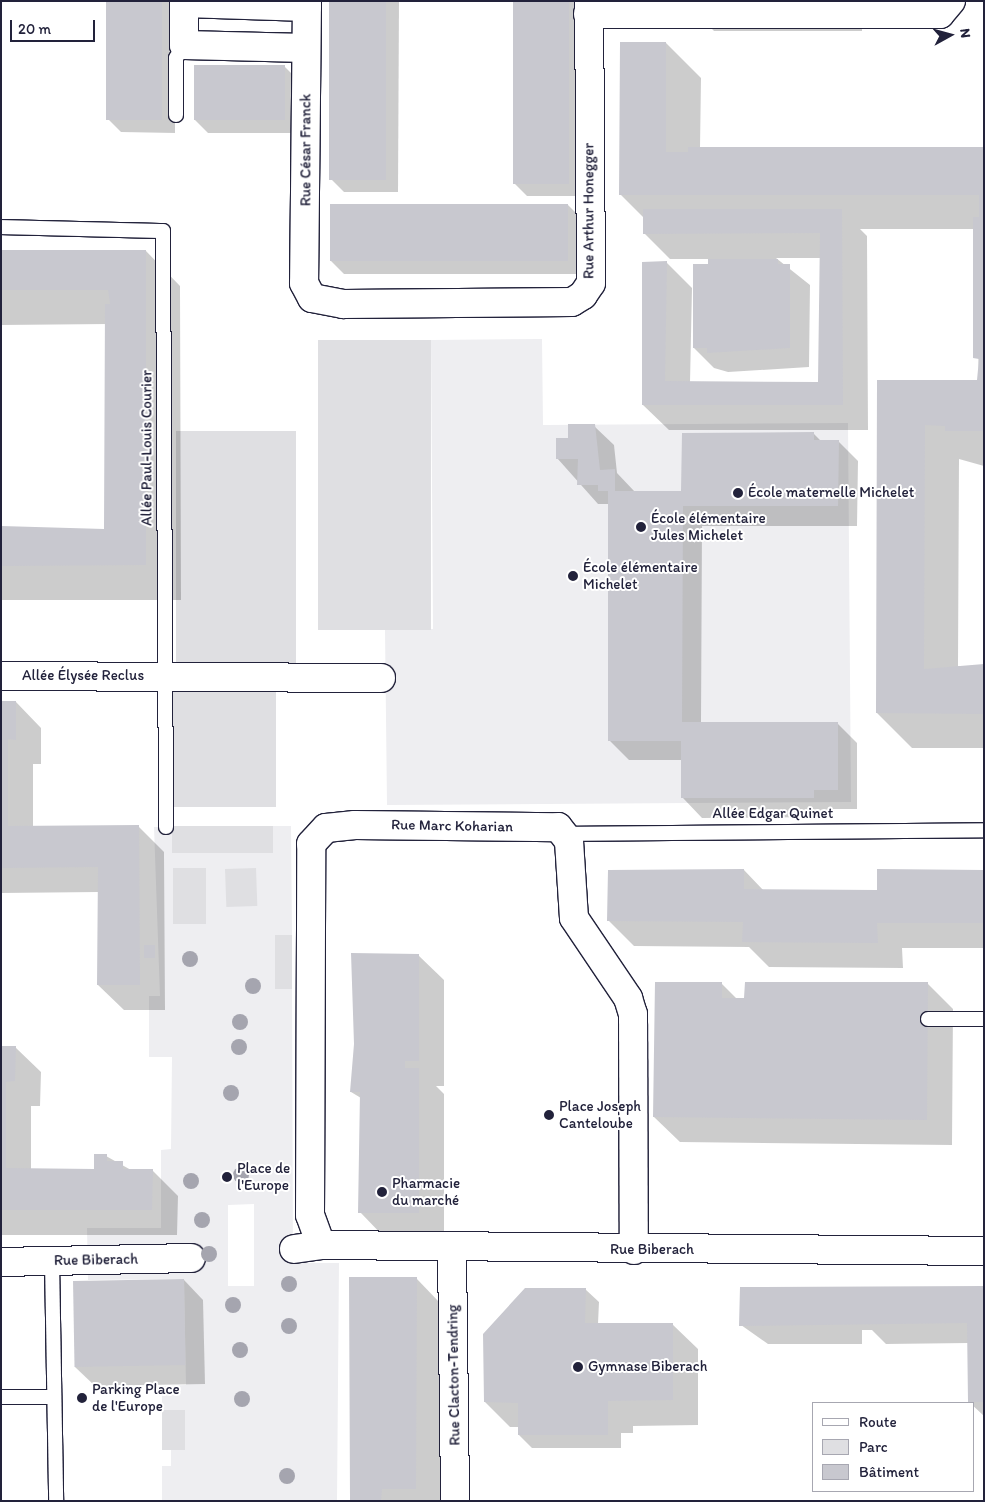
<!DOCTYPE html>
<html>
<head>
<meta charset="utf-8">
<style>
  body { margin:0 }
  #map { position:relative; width:985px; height:1502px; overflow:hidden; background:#fff; font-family:Itim,sans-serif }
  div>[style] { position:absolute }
  .built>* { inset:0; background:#eeeef1 }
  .green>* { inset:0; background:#dfdfe2; transform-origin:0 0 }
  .shadow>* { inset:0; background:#0003 }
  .building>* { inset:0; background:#c8c8cf; transform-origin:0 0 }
  .roads { filter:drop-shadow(1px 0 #22223b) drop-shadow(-1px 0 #22223b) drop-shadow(0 1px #22223b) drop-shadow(0 -1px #22223b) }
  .lane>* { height:14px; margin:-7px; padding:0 7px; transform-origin:7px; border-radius:7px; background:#fff }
  .street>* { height:28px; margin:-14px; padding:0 14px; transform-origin:14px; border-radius:14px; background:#fff }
  .trees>* { width:16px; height:16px; margin:-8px; border-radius:50%; background:#a5a5af }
  .dots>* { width:14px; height:14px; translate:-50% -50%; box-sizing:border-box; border:2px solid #fff; border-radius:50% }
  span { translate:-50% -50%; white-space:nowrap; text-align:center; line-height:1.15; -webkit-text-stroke:4px #fff; paint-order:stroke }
  .street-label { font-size:15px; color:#22223b }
  .poi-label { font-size:15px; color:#22223b }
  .left { translate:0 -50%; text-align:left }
  .frame { position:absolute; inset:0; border:2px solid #22223b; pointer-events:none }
  .legend { position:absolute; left:812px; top:1402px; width:162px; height:90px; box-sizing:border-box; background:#fff; border:1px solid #a7a7b1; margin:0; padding:6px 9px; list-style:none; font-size:15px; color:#22223b }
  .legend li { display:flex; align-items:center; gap:10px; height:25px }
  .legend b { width:25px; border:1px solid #a7a7b1 }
  .north { position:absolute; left:925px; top:10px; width:50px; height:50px; -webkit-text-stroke:4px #fff; paint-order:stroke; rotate:83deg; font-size:14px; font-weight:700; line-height:20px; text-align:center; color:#22223b }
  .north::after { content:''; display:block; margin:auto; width:18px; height:22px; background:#22223b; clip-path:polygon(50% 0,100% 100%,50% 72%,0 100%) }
  .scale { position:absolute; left:10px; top:20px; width:85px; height:22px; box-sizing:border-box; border:2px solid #22223b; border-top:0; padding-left:6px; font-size:15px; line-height:18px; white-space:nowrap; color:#22223b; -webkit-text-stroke:4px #fff; paint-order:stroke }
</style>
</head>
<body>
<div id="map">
  <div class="built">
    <div style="clip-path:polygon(542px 339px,543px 425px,848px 423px,851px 802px,387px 805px,385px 630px,433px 629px,431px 340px)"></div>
    <div style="clip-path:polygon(evenodd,273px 826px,291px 826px,292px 935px,275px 935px,276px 989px,292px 988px,293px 1263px,339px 1263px,337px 1501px,162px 1501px,162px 1466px,171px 1466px,171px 1450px,184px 1449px,184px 1410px,162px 1410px,162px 1386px,186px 1385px,184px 1279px,88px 1280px,87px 1228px,161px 1228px,161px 1150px,171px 1149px,172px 1057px,149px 1057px,149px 996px,160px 996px,154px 827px,172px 827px,172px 853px,273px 853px,273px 826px,254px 1204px,254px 1286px,228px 1286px,228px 1205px,254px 1204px)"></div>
  </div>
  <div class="green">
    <div style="left:318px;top:340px;width:113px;height:290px"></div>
    <div style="left:176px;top:431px;width:120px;height:234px"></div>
    <div style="left:276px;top:688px;width:119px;height:103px;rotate:90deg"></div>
    <div style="left:273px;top:826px;width:27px;height:101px;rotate:90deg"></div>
    <div style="left:206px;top:868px;width:56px;height:33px;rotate:90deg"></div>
    <div style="left:256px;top:868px;width:38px;height:31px;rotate:88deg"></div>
    <div style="left:275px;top:935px;width:17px;height:54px"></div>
    <div style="left:162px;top:1410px;width:23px;height:40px"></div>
  </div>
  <div class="shadow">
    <div style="clip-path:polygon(108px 1px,175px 1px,175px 133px,121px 132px,108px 119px)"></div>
    <div style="clip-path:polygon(331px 1px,399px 1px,398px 192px,344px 192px,331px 179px)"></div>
    <div style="clip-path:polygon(515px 1px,581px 1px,581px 196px,527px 196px,514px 183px)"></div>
    <div style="clip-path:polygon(862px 1px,862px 31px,714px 31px,693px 9px)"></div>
    <div style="clip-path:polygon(666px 43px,701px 78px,700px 148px,984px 148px,984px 466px,959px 459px,958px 666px,984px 666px,984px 748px,912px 748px,877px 713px,879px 382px,979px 382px,975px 229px,860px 229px,867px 236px,868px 430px,669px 430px,643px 405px,666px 262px,692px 288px,690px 383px,819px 383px,821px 258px,776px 258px,810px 285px,809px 367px,728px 372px,714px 368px,694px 348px,709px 259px,670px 259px,644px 233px,644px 218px,620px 194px)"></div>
    <div style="clip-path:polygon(284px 66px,298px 80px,297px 133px,208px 133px,195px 120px)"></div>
    <div style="clip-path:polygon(568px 205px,581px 218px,581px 274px,344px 274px,331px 261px)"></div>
    <div style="clip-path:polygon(146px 251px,180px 286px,181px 600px,1px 600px,1px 529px,106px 530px,109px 324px,1px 325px,1px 252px)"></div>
    <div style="clip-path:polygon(594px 426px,614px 445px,617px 473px,635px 492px,682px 493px,814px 434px,821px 441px,838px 441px,858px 461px,857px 526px,702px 526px,701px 723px,837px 723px,857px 743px,857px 809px,833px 809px,833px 817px,702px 818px,683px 798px,683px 760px,629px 760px,609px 740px,609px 504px,598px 504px,557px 458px,570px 440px)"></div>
    <div style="clip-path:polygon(1px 702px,16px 702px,41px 728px,41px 764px,33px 764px,33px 827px,139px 827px,164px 852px,165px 1010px,124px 1010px,98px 985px,99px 892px,1px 893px)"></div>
    <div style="clip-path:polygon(744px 870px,764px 891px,878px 891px,984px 871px,984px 948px,902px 948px,903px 968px,769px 967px,749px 947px,634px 946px,609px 921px)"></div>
    <div style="clip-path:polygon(418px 955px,444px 980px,444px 1086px,436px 1086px,444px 1094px,444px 1238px,385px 1238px,360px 1212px,361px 1098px,351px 1092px,355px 1044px)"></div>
    <div style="clip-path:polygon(721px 983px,738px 1000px,927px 983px,953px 1009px,952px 1145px,680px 1142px,654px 1117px)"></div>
    <div style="clip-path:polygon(1px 1047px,15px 1047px,41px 1072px,40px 1106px,31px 1106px,31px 1170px,95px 1170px,106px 1156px,131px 1170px,152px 1170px,178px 1196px,177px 1235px,1px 1235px)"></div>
    <div style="clip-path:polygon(416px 1278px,441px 1304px,441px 1501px,351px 1501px)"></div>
    <div style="clip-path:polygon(184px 1280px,203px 1300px,205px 1384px,95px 1386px,75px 1367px)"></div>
    <div style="clip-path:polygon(984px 1288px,984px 1416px,969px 1402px,969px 1343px,886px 1344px,872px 1330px,862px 1330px,862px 1344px,768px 1344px,741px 1325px)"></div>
    <div style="clip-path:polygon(585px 1289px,599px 1302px,598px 1324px,672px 1324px,698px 1349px,698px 1425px,633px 1426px,633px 1433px,621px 1433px,621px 1448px,532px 1448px,519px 1435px,519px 1427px,510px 1427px,485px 1402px)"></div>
  </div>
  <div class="building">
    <div style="left:106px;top:1px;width:56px;height:119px"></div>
    <div style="left:329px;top:1px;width:57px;height:179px"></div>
    <div style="left:513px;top:1px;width:56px;height:183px"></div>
    <div style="clip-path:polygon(620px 42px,666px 42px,666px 152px,688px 152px,688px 147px,984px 147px,984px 431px,945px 431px,945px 426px,925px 425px,924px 669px,984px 664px,984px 714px,876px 713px,877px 380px,977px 380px,979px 359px,973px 358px,973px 217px,979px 217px,979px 195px,619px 195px)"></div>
    <div style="left:194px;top:65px;width:91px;height:55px"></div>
    <div style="left:330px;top:204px;width:238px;height:57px"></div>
    <div style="clip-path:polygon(643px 209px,842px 209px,843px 405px,642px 405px,642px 262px,667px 261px,665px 381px,818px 382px,820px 233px,643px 234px)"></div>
    <div style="clip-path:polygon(1px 250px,146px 250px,146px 565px,1px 566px,1px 526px,104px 529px,105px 304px,110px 304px,108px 290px,1px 290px)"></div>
    <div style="clip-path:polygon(708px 259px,778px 259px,778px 264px,790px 264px,790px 348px,707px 353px,707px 348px,693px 348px,693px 264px,708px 264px)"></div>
    <div style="clip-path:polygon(568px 424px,595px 424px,600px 470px,615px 469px,615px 491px,681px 491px,682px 433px,814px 432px,814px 440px,839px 440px,838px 506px,683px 506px,682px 722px,838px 722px,838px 790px,814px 790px,814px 798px,681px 798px,681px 741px,608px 741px,608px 491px,598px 491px,598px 485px,577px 485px,578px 459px,556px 459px,556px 438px,568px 438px)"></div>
    <div style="clip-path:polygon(1px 701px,16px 701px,16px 740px,8px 739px,8px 826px,139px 825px,140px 985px,97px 985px,98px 867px,1px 868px)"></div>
    <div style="clip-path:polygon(744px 869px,744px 889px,877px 890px,877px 869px,984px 870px,984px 923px,877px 923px,878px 943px,742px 942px,743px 922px,607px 921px,608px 870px)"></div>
    <div style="left:144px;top:945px;width:11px;height:13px"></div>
    <div style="clip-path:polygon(351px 953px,419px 954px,419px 1061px,405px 1061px,405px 1068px,419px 1068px,419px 1213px,358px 1213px,360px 1092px,350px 1092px,354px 1044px)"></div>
    <div style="clip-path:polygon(655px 982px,722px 982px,722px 998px,744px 998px,745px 982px,928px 982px,927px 1120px,653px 1117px)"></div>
    <div style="clip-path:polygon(1px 1046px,16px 1046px,15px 1081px,6px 1082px,6px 1168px,94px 1169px,94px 1154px,107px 1154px,107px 1161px,123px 1161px,123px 1169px,153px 1169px,152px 1210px,1px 1210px)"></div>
    <div style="clip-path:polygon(349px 1277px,417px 1277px,416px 1489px,382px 1489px,381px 1501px,350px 1501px)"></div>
    <div style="left:184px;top:1279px;width:86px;height:111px;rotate:89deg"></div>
    <div style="clip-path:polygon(984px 1286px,984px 1402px,968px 1402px,967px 1323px,739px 1326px,740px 1287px)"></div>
    <div style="clip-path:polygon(525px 1288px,586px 1288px,585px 1323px,673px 1323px,673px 1400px,608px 1401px,608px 1435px,518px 1435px,518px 1403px,484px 1402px,483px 1334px)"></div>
  </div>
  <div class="roads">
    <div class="lane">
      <div style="left:176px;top:115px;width:57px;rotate:-90deg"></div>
      <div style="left:176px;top:58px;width:15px;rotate:-58deg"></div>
      <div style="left:1px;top:227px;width:162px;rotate:1.4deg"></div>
      <div style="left:163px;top:231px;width:596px;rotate:89.71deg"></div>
      <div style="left:563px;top:834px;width:421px;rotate:-0.5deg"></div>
      <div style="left:928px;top:1019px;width:56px"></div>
      <div style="left:52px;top:1261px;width:240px;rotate:89deg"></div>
      <div style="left:1px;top:1397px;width:53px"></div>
    </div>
    <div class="street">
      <div style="left:307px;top:1px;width:282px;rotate:90.6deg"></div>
      <div style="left:304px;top:283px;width:17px;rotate:62deg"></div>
      <div style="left:312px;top:298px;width:32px;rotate:11deg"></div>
      <div style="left:343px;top:304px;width:229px;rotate:-0.5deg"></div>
      <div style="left:572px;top:302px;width:13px;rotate:-32deg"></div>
      <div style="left:583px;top:295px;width:14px;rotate:-56deg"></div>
      <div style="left:591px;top:283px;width:282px;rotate:-90.4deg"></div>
      <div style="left:588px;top:14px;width:352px"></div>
      <div style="left:940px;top:14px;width:17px;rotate:-50deg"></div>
      <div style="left:306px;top:48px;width:122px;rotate:-178.6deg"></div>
      <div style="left:184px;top:45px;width:42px;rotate:-90deg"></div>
      <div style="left:184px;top:3px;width:123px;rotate:1.9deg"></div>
      <div style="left:1px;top:676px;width:380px;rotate:0.3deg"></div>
      <div style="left:321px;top:1245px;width:32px;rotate:-110deg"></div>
      <div style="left:310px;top:1215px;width:371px;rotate:-89.8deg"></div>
      <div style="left:311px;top:844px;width:22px;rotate:-47deg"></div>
      <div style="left:326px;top:828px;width:29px;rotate:-6deg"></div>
      <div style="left:355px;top:825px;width:203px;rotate:0.6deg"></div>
      <div style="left:558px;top:827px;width:18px;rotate:52deg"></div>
      <div style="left:569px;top:841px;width:77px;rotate:86.3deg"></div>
      <div style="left:574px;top:918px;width:97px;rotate:56deg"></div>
      <div style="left:628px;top:998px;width:17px;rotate:73deg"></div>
      <div style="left:633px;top:1014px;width:236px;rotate:89.8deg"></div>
      <div style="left:294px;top:1249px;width:27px;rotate:-8deg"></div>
      <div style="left:321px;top:1245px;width:663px;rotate:0.52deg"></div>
      <div style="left:452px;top:1250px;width:251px;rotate:89.3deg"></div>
      <div style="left:1px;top:1262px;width:190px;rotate:-1.2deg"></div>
    </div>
  </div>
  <div class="trees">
    <div style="left:190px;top:959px"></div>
    <div style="left:253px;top:986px"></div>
    <div style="left:240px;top:1022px"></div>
    <div style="left:239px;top:1047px"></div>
    <div style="left:231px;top:1093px"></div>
    <div style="left:241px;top:1175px"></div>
    <div style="left:191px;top:1181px"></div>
    <div style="left:202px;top:1220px"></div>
    <div style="left:209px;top:1254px"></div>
    <div style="left:289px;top:1284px"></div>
    <div style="left:233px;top:1305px"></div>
    <div style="left:289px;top:1326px"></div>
    <div style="left:240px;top:1350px"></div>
    <div style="left:242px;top:1399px"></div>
    <div style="left:287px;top:1476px"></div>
  </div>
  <div class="dots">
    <div style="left:738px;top:493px;background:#22223b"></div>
    <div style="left:641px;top:527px;background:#22223b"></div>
    <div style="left:573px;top:576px;background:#22223b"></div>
    <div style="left:549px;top:1115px;background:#22223b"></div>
    <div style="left:227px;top:1177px;background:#22223b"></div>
    <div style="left:382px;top:1192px;background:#22223b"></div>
    <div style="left:578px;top:1367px;background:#22223b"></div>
    <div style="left:82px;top:1398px;background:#22223b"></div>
  </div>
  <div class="street-label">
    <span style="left:306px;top:150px;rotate:-90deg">Rue César Franck</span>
    <span style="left:589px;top:211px;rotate:-90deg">Rue Arthur Honegger</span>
    <span style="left:147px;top:448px;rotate:-90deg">Allée Paul-Louis Courier</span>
    <span style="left:83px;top:676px">Allée Élysée Reclus</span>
    <span style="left:773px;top:814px">Allée Edgar Quinet</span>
    <span style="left:452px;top:826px;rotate:1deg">Rue Marc Koharian</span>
    <span style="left:652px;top:1250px">Rue Biberach</span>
    <span style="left:96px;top:1260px;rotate:-1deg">Rue Biberach</span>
    <span style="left:454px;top:1375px;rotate:-91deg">Rue Clacton-Tendring</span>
  </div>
  <div class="poi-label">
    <span class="left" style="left:748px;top:493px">École maternelle Michelet</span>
    <span class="left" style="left:651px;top:527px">École élémentaire<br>Jules Michelet</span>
    <span class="left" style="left:583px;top:576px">École élémentaire<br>Michelet</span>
    <span class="left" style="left:559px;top:1115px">Place Joseph<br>Canteloube</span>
    <span class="left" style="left:237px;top:1177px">Place de<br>l'Europe</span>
    <span class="left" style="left:392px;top:1192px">Pharmacie<br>du marché</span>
    <span class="left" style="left:588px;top:1367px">Gymnase Biberach</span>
    <span class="left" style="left:92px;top:1398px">Parking Place<br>de l'Europe</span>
  </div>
  <div class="frame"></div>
  <ul class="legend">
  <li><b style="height:6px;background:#fff"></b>Route</li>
  <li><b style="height:14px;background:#dfdfe2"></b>Parc</li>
  <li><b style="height:14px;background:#c8c8cf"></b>Bâtiment</li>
  </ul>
  <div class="north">N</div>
  <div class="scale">20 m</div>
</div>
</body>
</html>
